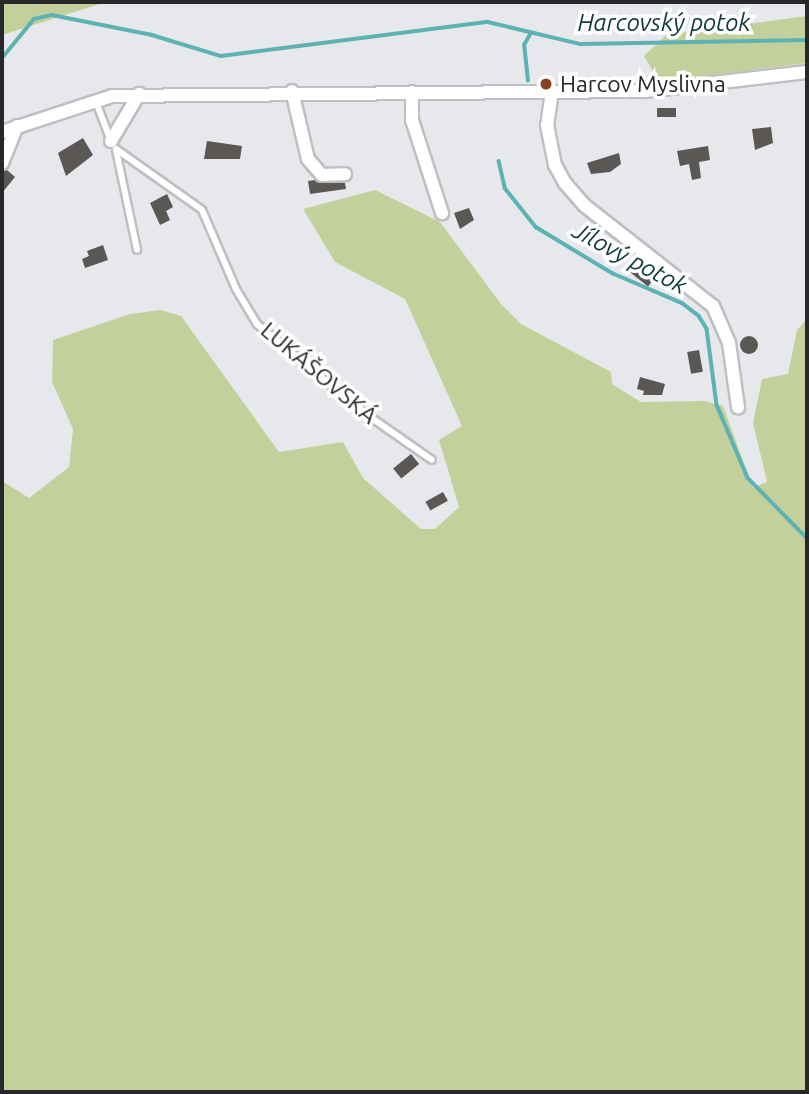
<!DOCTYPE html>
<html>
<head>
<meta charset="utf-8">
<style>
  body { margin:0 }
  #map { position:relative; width:809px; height:1094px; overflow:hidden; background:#e7e8ec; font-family:Ubuntu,sans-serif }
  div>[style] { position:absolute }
  .green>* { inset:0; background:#c4d09c }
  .stream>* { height:3.5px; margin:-1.75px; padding:0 1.75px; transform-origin:1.75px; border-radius:1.75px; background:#5db2b4 }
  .building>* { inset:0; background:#5a5755; transform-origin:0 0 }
  .round { border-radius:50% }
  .roads { filter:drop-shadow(2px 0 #bebfc2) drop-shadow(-2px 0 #bebfc2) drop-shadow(0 2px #bebfc2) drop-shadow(0 -2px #bebfc2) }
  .service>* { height:6px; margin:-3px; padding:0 3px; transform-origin:3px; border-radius:3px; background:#fff }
  .minor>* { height:12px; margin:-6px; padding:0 6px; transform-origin:6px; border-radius:6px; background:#fff }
  .dots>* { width:19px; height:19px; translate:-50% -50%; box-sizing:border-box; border:4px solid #fff; border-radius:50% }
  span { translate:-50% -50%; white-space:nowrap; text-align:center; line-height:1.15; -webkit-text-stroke:7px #fff; paint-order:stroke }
  .poi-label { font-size:23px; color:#28282a }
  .left { translate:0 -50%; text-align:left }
  .street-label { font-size:23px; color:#28282a }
  .water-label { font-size:24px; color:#113b3c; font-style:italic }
  .frame { position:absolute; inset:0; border:4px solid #28282a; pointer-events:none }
</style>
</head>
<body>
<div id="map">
  <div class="green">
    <div style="clip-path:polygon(2px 2px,106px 2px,2px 35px)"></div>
    <div style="clip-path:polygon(807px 16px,807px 63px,659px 82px,644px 56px,666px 35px)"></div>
    <div style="clip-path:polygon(375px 190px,440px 222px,501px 304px,521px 324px,611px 372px,612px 384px,641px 402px,705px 401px,723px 406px,753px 488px,767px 482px,753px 423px,762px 379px,788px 374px,797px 330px,807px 319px,807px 1092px,2px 1092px,2px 481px,29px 498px,69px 467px,73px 429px,52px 382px,53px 340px,130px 314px,161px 310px,181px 316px,279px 452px,343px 442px,363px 478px,421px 529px,435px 529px,459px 507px,439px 440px,462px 426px,405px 299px,335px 262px,303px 209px)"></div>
  </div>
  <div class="stream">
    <div style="left:2px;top:58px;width:50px;rotate:-50.6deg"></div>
    <div style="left:34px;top:19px;width:18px;rotate:-13deg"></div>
    <div style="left:52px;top:15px;width:102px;rotate:11.3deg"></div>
    <div style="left:152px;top:35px;width:72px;rotate:16.9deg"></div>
    <div style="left:221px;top:56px;width:269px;rotate:-7.3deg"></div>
    <div style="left:488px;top:22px;width:95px;rotate:13.4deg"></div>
    <div style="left:580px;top:44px;width:227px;rotate:-1deg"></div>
    <div style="left:528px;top:81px;width:36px;rotate:-96deg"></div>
    <div style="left:524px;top:45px;width:14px;rotate:-60deg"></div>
    <div style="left:499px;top:161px;width:28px;rotate:77deg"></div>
    <div style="left:505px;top:188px;width:50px;rotate:51.5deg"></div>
    <div style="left:536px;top:227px;width:89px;rotate:31.2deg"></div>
    <div style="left:612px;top:273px;width:76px;rotate:23.2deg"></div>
    <div style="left:682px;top:303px;width:21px;rotate:37deg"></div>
    <div style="left:699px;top:316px;width:15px;rotate:58deg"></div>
    <div style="left:707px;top:329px;width:77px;rotate:82.5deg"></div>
    <div style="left:717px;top:405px;width:79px;rotate:67deg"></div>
    <div style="left:748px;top:478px;width:84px;rotate:45.5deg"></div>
  </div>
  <div class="building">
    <div style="left:676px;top:108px;width:9px;height:19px;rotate:90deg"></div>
    <div style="clip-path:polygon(771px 127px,773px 143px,755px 150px,752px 129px)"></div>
    <div style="clip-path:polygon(83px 138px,93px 155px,66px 176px,58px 153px)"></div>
    <div style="clip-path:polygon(207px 141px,242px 146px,240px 159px,204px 159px)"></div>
    <div style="clip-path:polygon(708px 146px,710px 160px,699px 162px,701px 178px,692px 180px,689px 164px,680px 166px,677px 151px)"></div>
    <div style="clip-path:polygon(619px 153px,621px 164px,610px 172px,591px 174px,587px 163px)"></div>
    <div style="clip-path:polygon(7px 170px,15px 177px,2px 193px,2px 172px)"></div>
    <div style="clip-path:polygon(315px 180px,345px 183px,346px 189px,310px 194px,308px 181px)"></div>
    <div style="clip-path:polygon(167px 194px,173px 207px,166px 211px,170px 220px,160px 225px,150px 203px)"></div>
    <div style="clip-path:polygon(469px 208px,474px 220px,460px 229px,454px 213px)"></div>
    <div style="clip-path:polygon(103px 245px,108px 260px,85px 268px,82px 259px,89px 256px,87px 251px)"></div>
    <div style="left:639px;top:259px;width:24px;height:16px;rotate:38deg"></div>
    <div class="round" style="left:740px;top:336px;width:18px;height:18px"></div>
    <div style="left:699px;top:350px;width:22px;height:12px;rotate:80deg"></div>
    <div style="clip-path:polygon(640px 377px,665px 384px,662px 395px,643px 395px,644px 391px,637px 389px)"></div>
    <div style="left:411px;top:454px;width:13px;height:23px;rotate:51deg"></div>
    <div style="left:443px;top:492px;width:10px;height:20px;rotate:61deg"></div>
  </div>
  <div class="roads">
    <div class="service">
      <div style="left:96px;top:102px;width:42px;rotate:69deg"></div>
      <div style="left:116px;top:149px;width:105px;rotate:35.3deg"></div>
      <div style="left:202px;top:210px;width:86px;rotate:66.7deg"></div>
      <div style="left:236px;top:289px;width:41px;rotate:59deg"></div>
      <div style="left:257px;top:324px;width:141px;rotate:39.5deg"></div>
      <div style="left:366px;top:414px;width:80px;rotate:34.9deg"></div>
      <div style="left:116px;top:150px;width:102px;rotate:78.1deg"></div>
    </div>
    <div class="minor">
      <div style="left:292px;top:91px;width:70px;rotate:76.8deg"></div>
      <div style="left:308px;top:159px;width:21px;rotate:49deg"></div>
      <div style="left:322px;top:175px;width:23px;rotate:-2deg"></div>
      <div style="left:552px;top:91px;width:34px;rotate:98deg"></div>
      <div style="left:547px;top:125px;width:41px;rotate:78.7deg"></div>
      <div style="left:555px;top:165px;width:21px;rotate:61deg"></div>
      <div style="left:565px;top:183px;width:29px;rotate:49deg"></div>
      <div style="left:584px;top:205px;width:164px;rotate:38.1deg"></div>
      <div style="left:713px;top:306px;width:40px;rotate:66.6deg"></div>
      <div style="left:729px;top:343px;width:65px;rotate:82deg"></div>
      <div style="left:412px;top:92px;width:28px;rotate:90deg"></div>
      <div style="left:412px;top:120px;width:98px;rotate:72.1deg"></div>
      <div style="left:2px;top:132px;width:116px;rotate:-18.1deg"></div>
      <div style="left:112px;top:96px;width:533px;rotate:-0.54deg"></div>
      <div style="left:645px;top:91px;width:163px;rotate:-6.7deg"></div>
      <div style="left:111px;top:141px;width:55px;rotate:-59.2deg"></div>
      <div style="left:2px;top:163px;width:40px;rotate:-68deg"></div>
    </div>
  </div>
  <div class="dots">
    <div style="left:546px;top:84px;background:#883f22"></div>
  </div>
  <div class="poi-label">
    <span class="left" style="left:560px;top:84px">Harcov Myslivna</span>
  </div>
  <div class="street-label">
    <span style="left:319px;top:373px;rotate:40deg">LUKÁŠOVSKÁ</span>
  </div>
  <div class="water-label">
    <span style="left:664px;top:23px">Harcovský potok</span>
    <span style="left:630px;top:258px;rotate:28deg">Jílový potok</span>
  </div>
  <div class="frame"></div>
</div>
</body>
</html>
